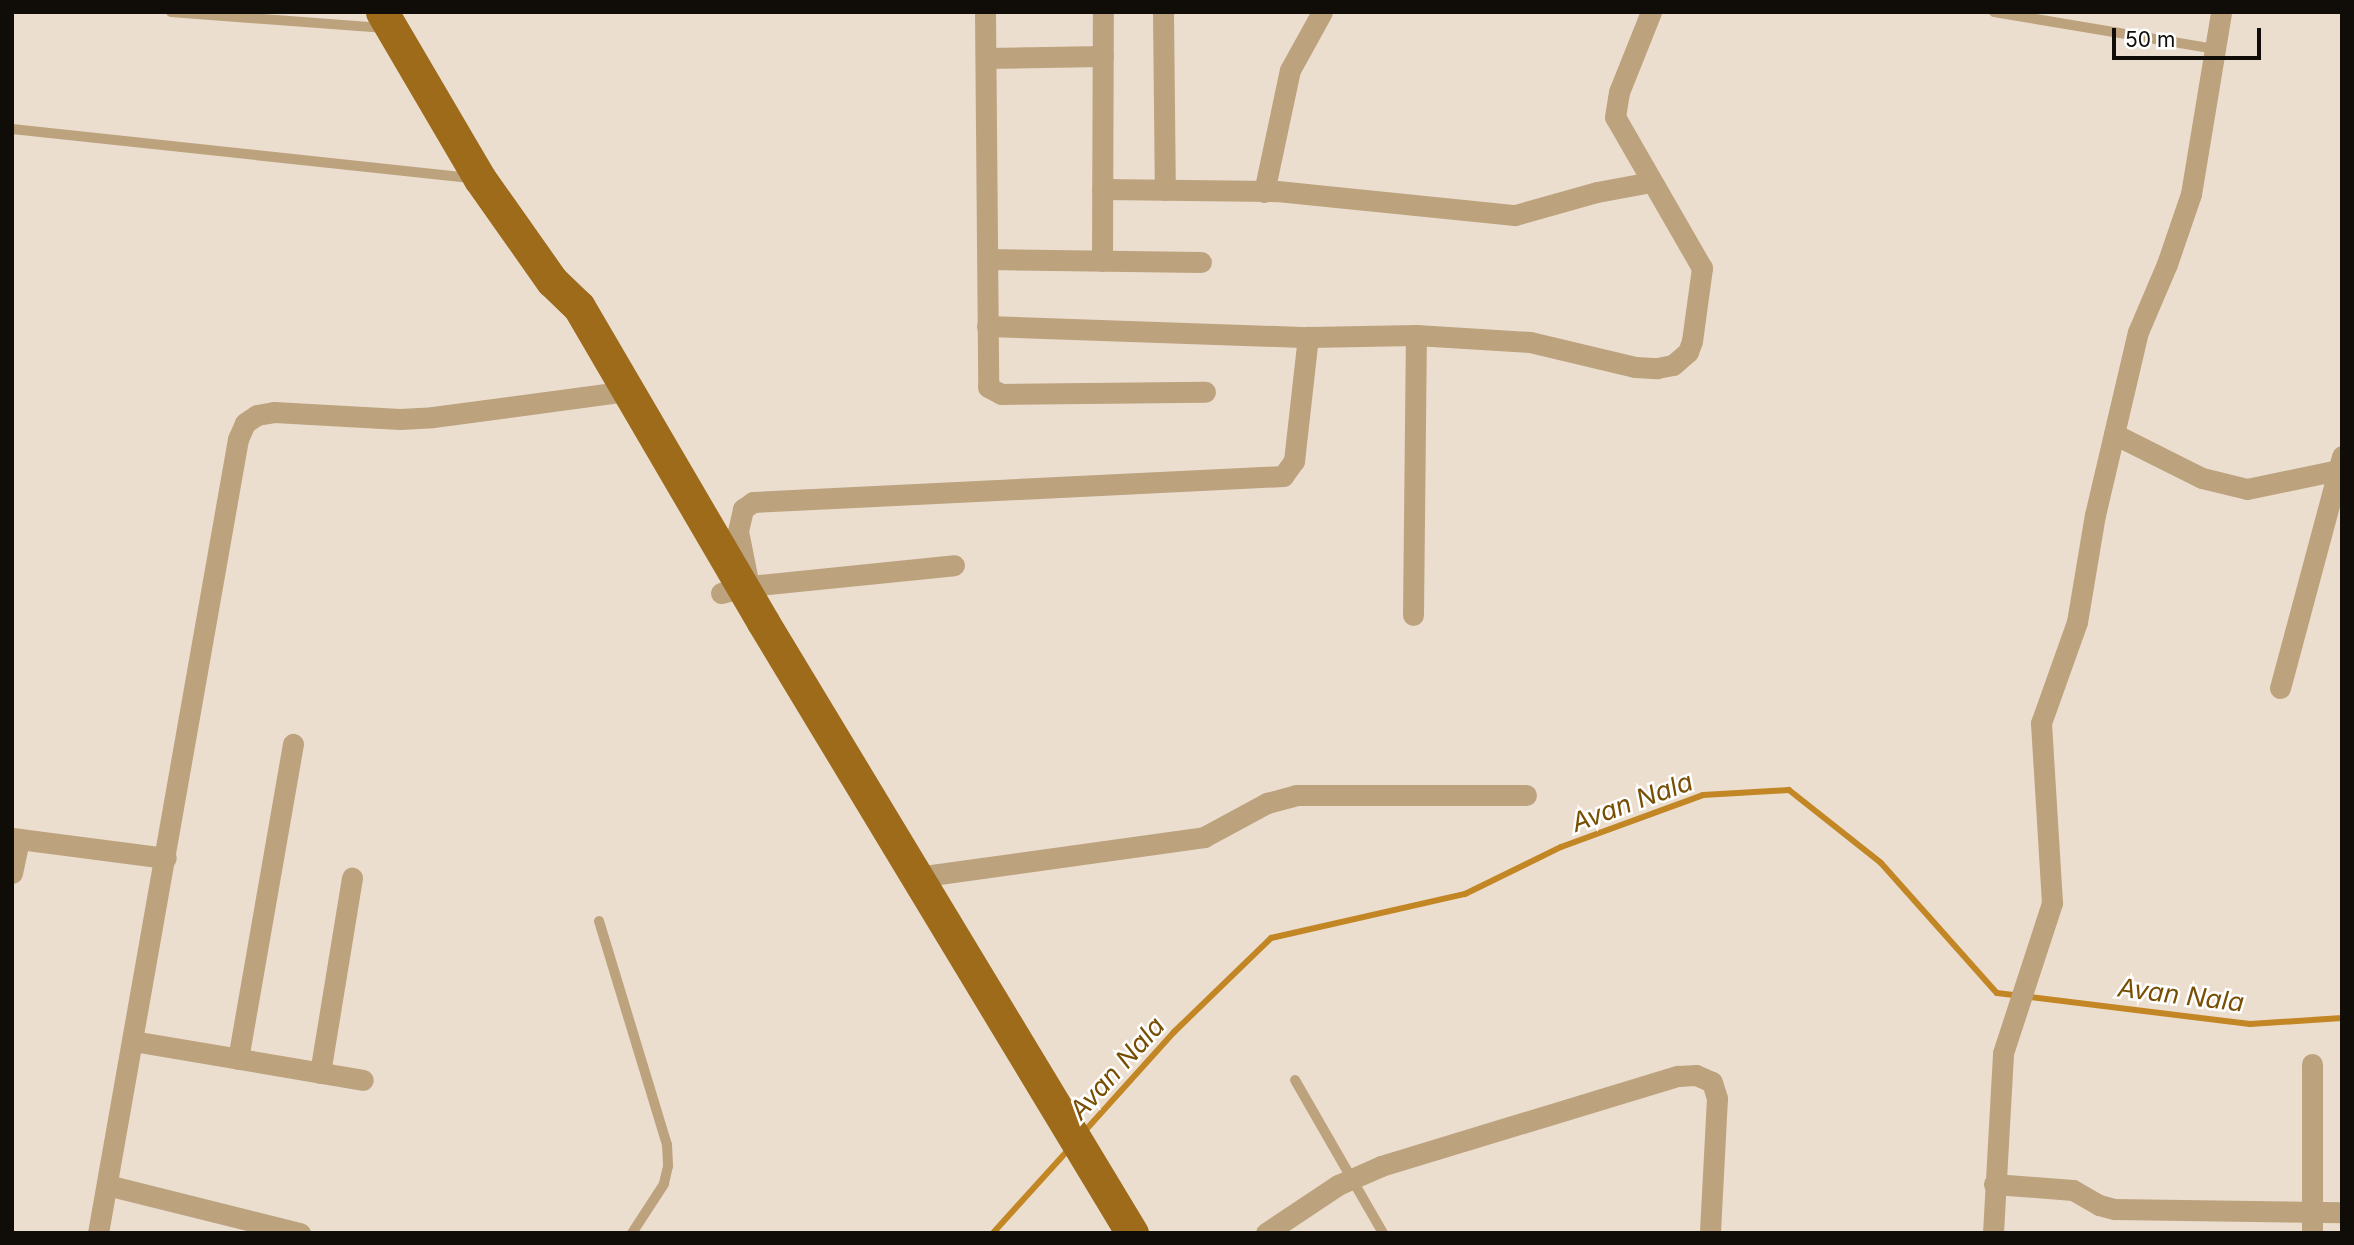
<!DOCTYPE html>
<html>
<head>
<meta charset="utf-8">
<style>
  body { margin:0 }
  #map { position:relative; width:2354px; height:1245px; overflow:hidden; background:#ebdecf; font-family:Inter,sans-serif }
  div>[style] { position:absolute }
  .stream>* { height:6px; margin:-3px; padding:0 3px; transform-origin:3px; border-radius:3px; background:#c38624 }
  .lane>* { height:10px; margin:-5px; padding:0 5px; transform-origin:5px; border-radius:5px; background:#bda27e }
  .street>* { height:21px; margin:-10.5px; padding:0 10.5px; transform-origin:10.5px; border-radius:10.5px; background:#bda27e }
  .primary>* { height:33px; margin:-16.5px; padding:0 16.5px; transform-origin:16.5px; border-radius:16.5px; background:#9d6b1a }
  span { translate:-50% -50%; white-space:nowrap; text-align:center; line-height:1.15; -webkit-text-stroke:5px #fff; paint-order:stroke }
  .water-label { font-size:26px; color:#774e02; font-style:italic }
  .frame { position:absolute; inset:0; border:14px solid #100c07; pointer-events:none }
  .scale { position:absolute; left:2112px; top:28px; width:149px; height:32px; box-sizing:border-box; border:4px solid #100c07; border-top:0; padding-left:9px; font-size:21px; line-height:24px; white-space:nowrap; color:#100c07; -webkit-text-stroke:5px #fff; paint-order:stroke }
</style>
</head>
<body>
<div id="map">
  <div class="stream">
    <div style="left:1083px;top:1133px;width:136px;rotate:-48deg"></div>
    <div style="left:1174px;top:1032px;width:135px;rotate:-44.1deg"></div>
    <div style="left:1271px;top:938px;width:199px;rotate:-12.8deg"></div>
    <div style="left:1465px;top:894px;width:107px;rotate:-26.1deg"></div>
    <div style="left:1561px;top:847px;width:151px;rotate:-20.1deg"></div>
    <div style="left:1703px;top:795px;width:86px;rotate:-3.3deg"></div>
    <div style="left:1789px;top:790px;width:117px;rotate:38.4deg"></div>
    <div style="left:1881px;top:863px;width:174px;rotate:48.3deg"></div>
    <div style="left:1997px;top:993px;width:255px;rotate:7deg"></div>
    <div style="left:2250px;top:1024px;width:92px;rotate:-3.7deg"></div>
    <div style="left:993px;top:1233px;width:113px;rotate:-47.9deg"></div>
  </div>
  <div class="lane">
    <div style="left:171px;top:12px;width:215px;rotate:4.3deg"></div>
    <div style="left:1994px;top:12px;width:225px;rotate:9.5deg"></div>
    <div style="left:12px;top:129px;width:461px;rotate:6.1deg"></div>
    <div style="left:599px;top:921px;width:234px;rotate:73.1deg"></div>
    <div style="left:667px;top:1145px;width:21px;rotate:87deg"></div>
    <div style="left:668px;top:1166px;width:18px;rotate:103deg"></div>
    <div style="left:664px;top:1184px;width:59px;rotate:123.1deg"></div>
    <div style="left:1295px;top:1080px;width:177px;rotate:60.1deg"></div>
  </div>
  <div class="street">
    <div style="left:985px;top:12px;width:375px;rotate:89.5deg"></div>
    <div style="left:988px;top:387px;width:15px;rotate:28deg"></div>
    <div style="left:1001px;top:394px;width:204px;rotate:-0.6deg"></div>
    <div style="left:1163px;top:12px;width:178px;rotate:89.4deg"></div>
    <div style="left:986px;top:58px;width:117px;rotate:-1deg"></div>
    <div style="left:1102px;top:189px;width:175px;rotate:0.7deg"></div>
    <div style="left:1277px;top:191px;width:239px;rotate:5.8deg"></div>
    <div style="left:1515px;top:215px;width:85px;rotate:-15.7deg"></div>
    <div style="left:1597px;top:192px;width:55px;rotate:-10.5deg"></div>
    <div style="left:1264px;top:192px;width:125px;rotate:-78deg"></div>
    <div style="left:1290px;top:70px;width:66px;rotate:-61.1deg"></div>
    <div style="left:988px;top:259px;width:213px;rotate:0.8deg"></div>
    <div style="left:1102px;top:261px;width:249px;rotate:-89.8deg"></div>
    <div style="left:987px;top:326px;width:321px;rotate:2deg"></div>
    <div style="left:1308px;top:337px;width:108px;rotate:-1.1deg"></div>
    <div style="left:1416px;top:335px;width:114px;rotate:3.5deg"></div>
    <div style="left:1530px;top:342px;width:108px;rotate:13.4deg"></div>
    <div style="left:1635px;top:367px;width:22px;rotate:3deg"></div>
    <div style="left:1657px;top:368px;width:16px;rotate:-11deg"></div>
    <div style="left:1673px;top:365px;width:20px;rotate:-41deg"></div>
    <div style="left:1688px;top:352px;width:12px;rotate:-70deg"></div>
    <div style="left:1692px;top:341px;width:74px;rotate:-82.2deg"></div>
    <div style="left:1702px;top:268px;width:174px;rotate:-119.9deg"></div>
    <div style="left:1615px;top:117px;width:25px;rotate:-81deg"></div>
    <div style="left:1619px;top:92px;width:86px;rotate:-68.2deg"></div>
    <div style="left:2114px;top:434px;width:98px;rotate:26.6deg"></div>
    <div style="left:2202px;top:478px;width:46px;rotate:13.7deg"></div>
    <div style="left:2247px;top:489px;width:93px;rotate:-11.8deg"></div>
    <div style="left:748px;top:581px;width:51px;rotate:-101.3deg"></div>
    <div style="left:738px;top:531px;width:23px;rotate:-77deg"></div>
    <div style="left:743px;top:509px;width:12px;rotate:-35deg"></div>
    <div style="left:753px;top:502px;width:531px;rotate:-2.81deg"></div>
    <div style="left:1283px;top:476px;width:19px;rotate:-54deg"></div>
    <div style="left:1294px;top:461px;width:125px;rotate:-83.6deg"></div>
    <div style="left:721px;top:593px;width:29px;rotate:-14deg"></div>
    <div style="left:749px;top:586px;width:206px;rotate:-5.8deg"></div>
    <div style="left:1413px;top:615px;width:280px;rotate:-89.4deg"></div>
    <div style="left:2280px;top:688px;width:240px;rotate:-75deg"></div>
    <div style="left:12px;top:838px;width:155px;rotate:7.4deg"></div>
    <div style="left:12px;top:873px;width:35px;rotate:-78deg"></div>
    <div style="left:917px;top:877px;width:290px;rotate:-7.9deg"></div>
    <div style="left:1204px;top:837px;width:72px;rotate:-28.4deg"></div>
    <div style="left:1267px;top:803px;width:30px;rotate:-15deg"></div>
    <div style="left:1296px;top:795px;width:230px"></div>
    <div style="left:133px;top:1041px;width:233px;rotate:9.6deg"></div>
    <div style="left:238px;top:1059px;width:320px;rotate:-80.1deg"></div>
    <div style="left:2312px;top:1064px;width:169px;rotate:90deg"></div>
    <div style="left:320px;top:1073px;width:198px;rotate:-80.7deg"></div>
    <div style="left:1994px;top:1184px;width:79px;rotate:4.3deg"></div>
    <div style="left:2073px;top:1190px;width:30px;rotate:30deg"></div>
    <div style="left:2099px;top:1205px;width:16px;rotate:15deg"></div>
    <div style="left:2114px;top:1209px;width:228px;rotate:0.8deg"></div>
    <div style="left:107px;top:1185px;width:199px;rotate:14deg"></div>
    <div style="left:98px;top:1233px;width:806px;rotate:-80deg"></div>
    <div style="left:238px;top:439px;width:17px;rotate:-66deg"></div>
    <div style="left:245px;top:423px;width:14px;rotate:-34deg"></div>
    <div style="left:257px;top:415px;width:17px;rotate:-10deg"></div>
    <div style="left:274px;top:412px;width:126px;rotate:3.2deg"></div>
    <div style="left:400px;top:419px;width:33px;rotate:-3deg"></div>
    <div style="left:433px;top:417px;width:197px;rotate:-7.6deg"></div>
    <div style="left:1266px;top:1233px;width:87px;rotate:-33.7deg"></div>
    <div style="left:1338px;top:1185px;width:47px;rotate:-23.8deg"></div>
    <div style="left:1381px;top:1166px;width:310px;rotate:-16.9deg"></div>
    <div style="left:1678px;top:1076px;width:18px;rotate:-3deg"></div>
    <div style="left:1696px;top:1075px;width:17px;rotate:24deg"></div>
    <div style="left:1712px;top:1082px;width:17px;rotate:73deg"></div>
    <div style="left:1717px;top:1098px;width:135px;rotate:93deg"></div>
    <div style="left:1993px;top:1233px;width:180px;rotate:-86.8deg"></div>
    <div style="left:2003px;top:1053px;width:158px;rotate:-71.9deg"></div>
    <div style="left:2052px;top:903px;width:180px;rotate:-93.5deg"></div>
    <div style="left:2041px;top:723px;width:107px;rotate:-70.4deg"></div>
    <div style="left:2077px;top:622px;width:109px;rotate:-80.5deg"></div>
    <div style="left:2095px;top:515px;width:188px;rotate:-76.8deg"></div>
    <div style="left:2138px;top:332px;width:74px;rotate:-66.9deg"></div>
    <div style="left:2167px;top:264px;width:74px;rotate:-71.1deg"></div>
    <div style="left:2191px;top:194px;width:184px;rotate:-80.6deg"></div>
  </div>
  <div class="primary">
    <div style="left:382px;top:12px;width:194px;rotate:59.6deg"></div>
    <div style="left:480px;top:179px;width:125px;rotate:54.8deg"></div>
    <div style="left:552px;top:281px;width:37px;rotate:44deg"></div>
    <div style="left:579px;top:307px;width:365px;rotate:59.7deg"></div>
    <div style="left:763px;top:622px;width:714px;rotate:58.87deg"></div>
  </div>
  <div class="water-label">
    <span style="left:1632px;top:802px;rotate:-20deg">Avan Nala</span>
    <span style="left:2181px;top:995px;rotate:7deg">Avan Nala</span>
    <span style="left:1117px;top:1068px;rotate:-48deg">Avan Nala</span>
  </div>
  <div class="frame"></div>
  <div class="scale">50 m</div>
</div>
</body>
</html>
